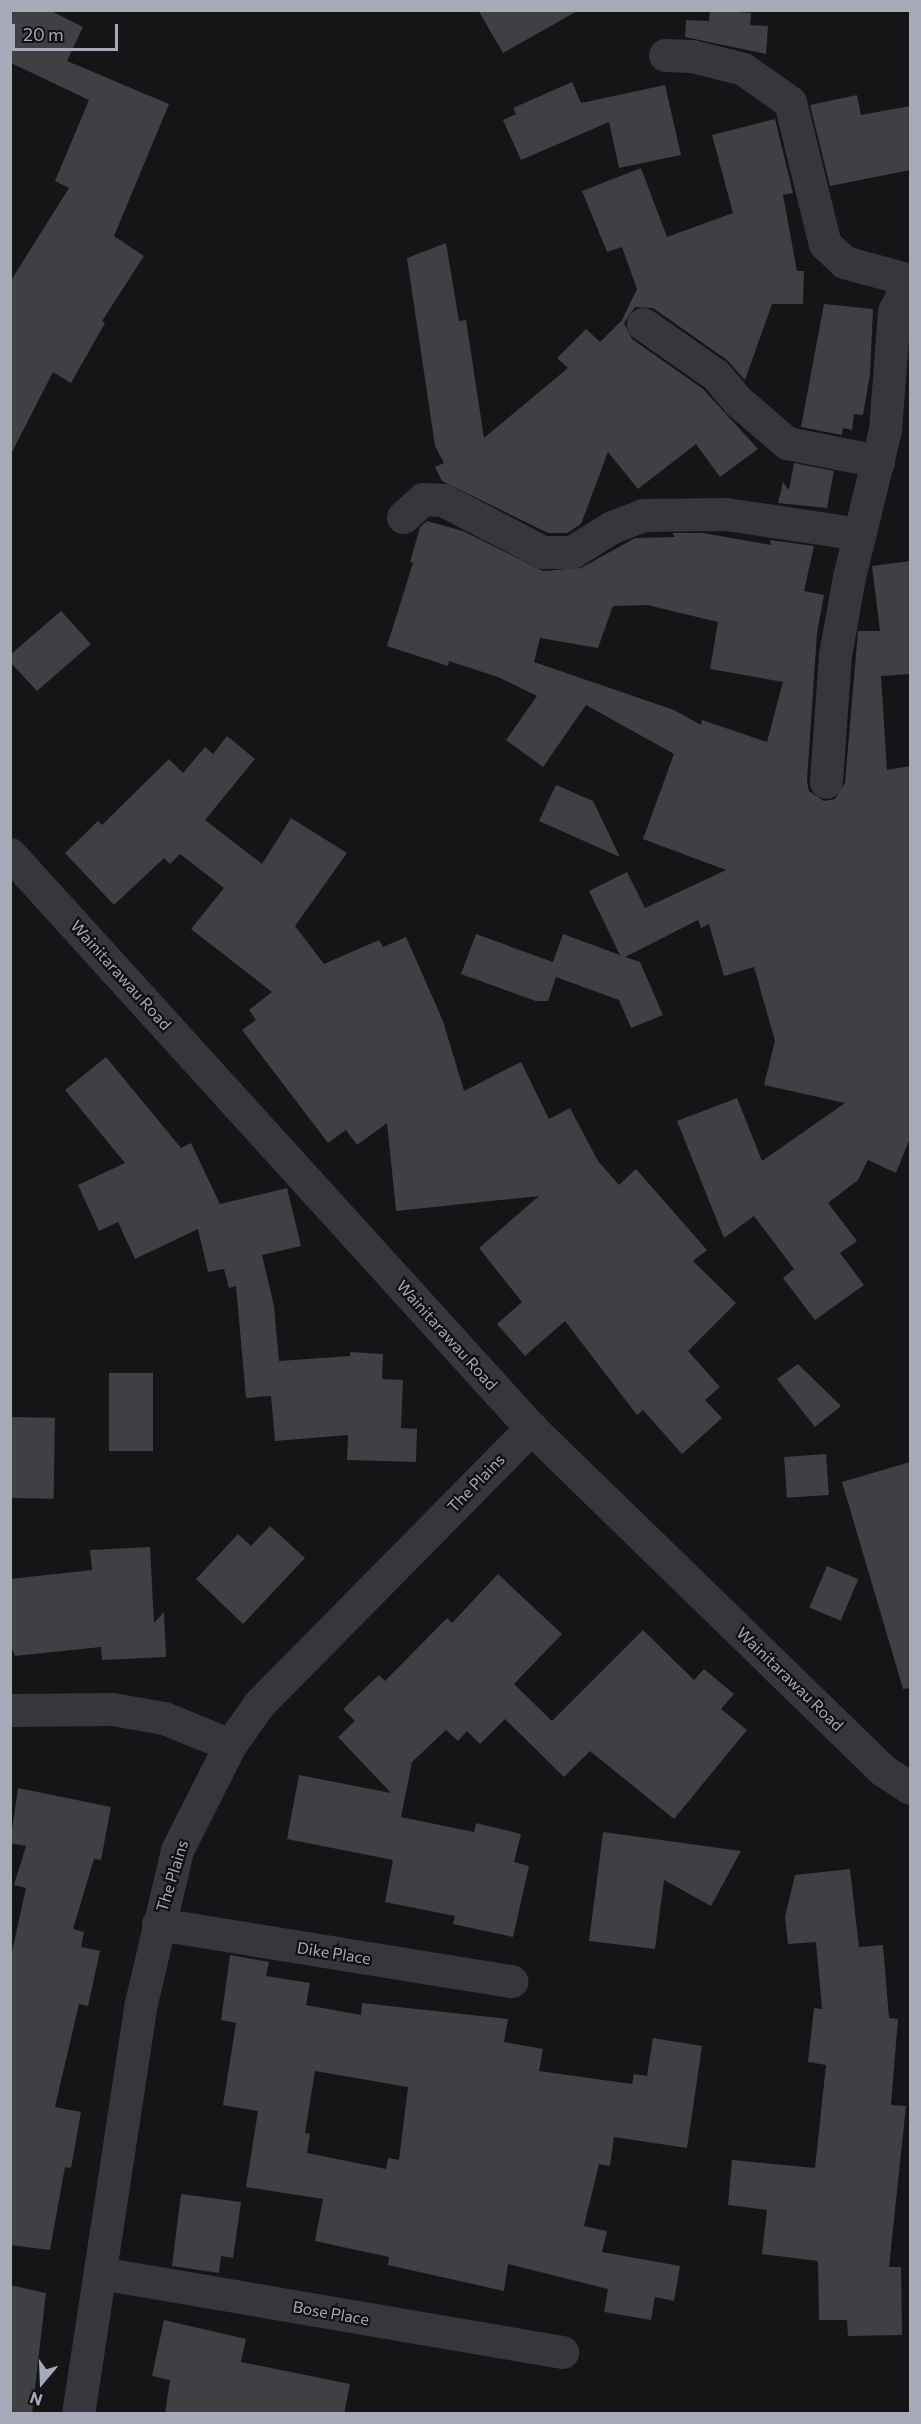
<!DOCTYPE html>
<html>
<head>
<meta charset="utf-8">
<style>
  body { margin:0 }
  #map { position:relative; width:921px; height:2424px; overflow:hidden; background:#151517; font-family:Commissioner,sans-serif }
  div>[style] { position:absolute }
  .building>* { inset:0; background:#3f3f44; transform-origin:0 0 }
  .street>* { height:33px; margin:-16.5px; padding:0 16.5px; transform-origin:16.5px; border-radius:16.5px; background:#36363c }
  span { translate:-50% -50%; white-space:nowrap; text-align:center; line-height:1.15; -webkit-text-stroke:4.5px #101012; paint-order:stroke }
  .street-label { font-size:16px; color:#a6aab8 }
  .frame { position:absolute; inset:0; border:12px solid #a6aab8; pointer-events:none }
  .north { position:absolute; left:12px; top:2352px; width:60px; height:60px; -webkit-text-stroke:4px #101012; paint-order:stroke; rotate:199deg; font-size:16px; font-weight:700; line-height:24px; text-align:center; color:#a6aab8 }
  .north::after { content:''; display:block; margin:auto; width:21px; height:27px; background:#a6aab8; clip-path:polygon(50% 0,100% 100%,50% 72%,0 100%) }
  .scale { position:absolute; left:12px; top:24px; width:106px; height:27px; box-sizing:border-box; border:3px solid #a6aab8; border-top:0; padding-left:8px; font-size:18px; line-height:21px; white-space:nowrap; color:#a6aab8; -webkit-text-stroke:4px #101012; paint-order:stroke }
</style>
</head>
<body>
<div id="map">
  <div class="building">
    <div style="clip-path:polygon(10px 10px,49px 10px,83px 27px,67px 61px,169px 104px,114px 236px,144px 256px,102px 321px,105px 323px,71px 383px,53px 372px,10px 456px,10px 282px,69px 188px,55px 181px,89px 100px,11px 63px)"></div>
    <div style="clip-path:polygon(478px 10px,579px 10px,503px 53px)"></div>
    <div style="clip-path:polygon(710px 10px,751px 13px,750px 25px,768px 26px,766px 54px,685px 37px,686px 20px,709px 21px)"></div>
    <div style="clip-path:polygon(572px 82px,581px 103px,665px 85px,681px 155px,619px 168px,609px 122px,521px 160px,503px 120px,516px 114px,513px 108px)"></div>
    <div style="clip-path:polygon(857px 95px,861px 115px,910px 106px,910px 170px,830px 186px,810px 105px)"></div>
    <div style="clip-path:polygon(775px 119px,793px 193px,783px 195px,797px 271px,804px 271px,803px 304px,772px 304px,745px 380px,727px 360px,653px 308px,635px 307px,624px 323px,632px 339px,703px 389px,758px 449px,720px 477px,696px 444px,638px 489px,608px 452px,581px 524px,567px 533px,548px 533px,442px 481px,435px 467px,444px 463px,435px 446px,407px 258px,446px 243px,459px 321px,466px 320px,484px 438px,568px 368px,557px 358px,586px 329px,600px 342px,622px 320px,637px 289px,622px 247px,607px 252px,582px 191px,641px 168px,667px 237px,733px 213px,712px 135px)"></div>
    <div style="clip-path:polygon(824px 304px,873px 309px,870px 374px,863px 415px,854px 414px,852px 430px,843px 428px,842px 435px,801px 427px)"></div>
    <div style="clip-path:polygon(794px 463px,834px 471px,827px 508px,778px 503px,783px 482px,789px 490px)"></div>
    <div style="clip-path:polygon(evenodd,427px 521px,463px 531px,543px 571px,581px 568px,635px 538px,675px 537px,672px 533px,703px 533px,771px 545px,770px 540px,814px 546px,804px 591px,824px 595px,817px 633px,807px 781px,809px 791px,824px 801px,835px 799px,845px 783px,858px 631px,880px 631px,872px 566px,910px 561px,910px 674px,881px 676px,887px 770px,910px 766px,910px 1138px,896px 1173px,868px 1160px,858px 1180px,828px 1203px,857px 1241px,840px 1253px,864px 1285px,815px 1320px,783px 1278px,794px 1269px,754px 1216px,724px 1238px,677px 1121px,737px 1098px,762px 1161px,845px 1103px,764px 1085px,775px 1041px,754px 967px,724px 976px,709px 924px,701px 928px,698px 920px,625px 957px,640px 962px,663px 1015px,631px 1028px,619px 1000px,556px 977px,548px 1001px,536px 1001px,461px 974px,476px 934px,553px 962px,563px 934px,620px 955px,589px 891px,627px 872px,645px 908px,726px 870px,643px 839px,674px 754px,586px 705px,543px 767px,506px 740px,537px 696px,498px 677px,449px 661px,448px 666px,387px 646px,413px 563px,410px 562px,420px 527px,427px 521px,647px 605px,718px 622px,710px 669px,783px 682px,767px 742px,702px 720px,701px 725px,674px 710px,534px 662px,540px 638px,598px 648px,613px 606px,647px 605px)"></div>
    <div style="clip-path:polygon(61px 611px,91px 644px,37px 691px,10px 662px,10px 655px)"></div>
    <div style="clip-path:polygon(227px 736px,255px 759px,205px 820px,262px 864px,291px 818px,347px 853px,295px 926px,324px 964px,379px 940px,383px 947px,406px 937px,443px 1021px,464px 1091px,521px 1062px,549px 1119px,570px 1108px,598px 1161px,619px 1185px,636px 1169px,707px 1250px,693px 1261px,736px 1303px,688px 1351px,720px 1387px,705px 1400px,722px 1418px,682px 1454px,643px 1410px,637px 1415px,565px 1321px,525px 1356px,497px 1324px,522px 1302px,479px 1248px,539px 1196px,396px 1211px,387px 1123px,357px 1145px,346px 1130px,328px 1143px,242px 1030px,256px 1020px,249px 1010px,272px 992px,191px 929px,224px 888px,180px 854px,170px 864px,164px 858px,114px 905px,65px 853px,98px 821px,102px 825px,169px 759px,183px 773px,205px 747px,213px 754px)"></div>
    <div style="clip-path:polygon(556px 785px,593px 801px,620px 857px,539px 821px)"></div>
    <div style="clip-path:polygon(106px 1057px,181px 1148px,191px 1143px,220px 1204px,287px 1188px,301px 1246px,262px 1255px,274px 1306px,279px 1361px,350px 1356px,350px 1352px,383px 1354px,382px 1379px,403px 1380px,401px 1428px,417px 1429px,416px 1462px,347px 1460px,348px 1435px,275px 1441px,271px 1396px,246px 1398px,236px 1286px,229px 1288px,224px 1269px,208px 1272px,198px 1229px,135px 1259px,118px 1222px,99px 1231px,78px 1185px,125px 1163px,65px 1090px)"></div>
    <div style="clip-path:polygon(798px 1364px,841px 1406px,815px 1427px,777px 1379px)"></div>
    <div style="left:109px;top:1373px;width:44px;height:78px"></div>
    <div style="left:10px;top:1417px;width:45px;height:81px;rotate:1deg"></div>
    <div style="left:826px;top:1454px;width:41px;height:42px;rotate:86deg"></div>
    <div style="clip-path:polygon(910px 1462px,910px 1688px,903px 1689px,842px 1482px)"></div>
    <div style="clip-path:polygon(270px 1526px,305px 1558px,243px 1624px,196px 1579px,238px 1534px,251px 1546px)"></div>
    <div style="clip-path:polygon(150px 1547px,154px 1623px,164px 1612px,166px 1657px,102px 1660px,101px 1647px,15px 1656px,10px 1644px,10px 1579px,92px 1570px,90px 1550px)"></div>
    <div style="left:827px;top:1566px;width:34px;height:45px;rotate:23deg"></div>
    <div style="clip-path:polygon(498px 1574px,562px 1634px,514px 1684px,552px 1721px,643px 1630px,694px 1680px,704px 1669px,734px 1694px,721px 1709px,747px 1730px,674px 1819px,590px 1751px,564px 1777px,505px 1719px,480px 1744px,467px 1731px,458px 1741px,446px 1730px,412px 1762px,401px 1817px,474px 1832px,476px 1823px,521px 1834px,514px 1862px,529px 1866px,513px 1937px,453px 1924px,455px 1916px,385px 1902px,393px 1860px,287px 1839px,299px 1775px,391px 1793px,338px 1737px,355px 1721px,343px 1709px,379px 1675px,385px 1681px,447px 1618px,452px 1623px)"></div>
    <div style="clip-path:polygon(18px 1788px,111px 1807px,101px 1860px,94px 1859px,73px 1929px,84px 1932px,81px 1947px,100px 1951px,88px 2006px,79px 2004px,55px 2107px,81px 2112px,71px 2168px,65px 2167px,50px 2250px,10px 2245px,10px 1960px,26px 1888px,14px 1885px,26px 1846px,10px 1843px)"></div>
    <div style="clip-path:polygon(603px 1832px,741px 1851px,711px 1906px,664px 1880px,655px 1949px,589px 1941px)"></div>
    <div style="clip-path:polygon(850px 1869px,859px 1947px,883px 1945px,889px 2018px,898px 2019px,891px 2105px,906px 2106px,889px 2267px,901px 2267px,902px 2335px,848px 2336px,847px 2320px,819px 2320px,818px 2261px,762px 2254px,767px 2210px,728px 2205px,732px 2160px,815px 2168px,826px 2065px,808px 2062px,814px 2008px,822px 2009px,816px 1942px,788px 1944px,785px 1917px,795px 1875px)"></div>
    <div style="clip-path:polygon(evenodd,230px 1955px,269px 1962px,266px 1976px,310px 1983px,306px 2005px,361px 2015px,362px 2003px,508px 2019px,504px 2042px,543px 2049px,539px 2071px,632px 2084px,634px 2074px,647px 2076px,653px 2038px,702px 2046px,687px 2148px,614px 2137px,610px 2166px,599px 2164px,584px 2226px,607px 2231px,602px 2252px,680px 2266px,674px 2301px,655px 2297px,651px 2320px,604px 2312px,608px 2289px,508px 2264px,504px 2291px,388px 2265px,389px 2257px,315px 2241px,323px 2199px,246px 2187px,258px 2111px,223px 2105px,236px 2023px,221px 2020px,230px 1955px,315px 2071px,408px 2087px,399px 2160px,388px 2158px,386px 2169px,307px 2153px,310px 2134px,305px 2133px,315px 2071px)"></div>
    <div style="clip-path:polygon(181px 2194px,241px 2202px,233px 2258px,221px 2256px,219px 2273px,172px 2266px)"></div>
    <div style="clip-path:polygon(10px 2285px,46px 2293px,32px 2414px,10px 2414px)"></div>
    <div style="clip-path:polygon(164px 2320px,246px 2339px,241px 2362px,350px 2384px,344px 2414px,165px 2414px,170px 2380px,152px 2376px)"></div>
  </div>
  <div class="street">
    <div style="left:665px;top:55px;width:27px;rotate:2deg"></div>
    <div style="left:692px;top:56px;width:53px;rotate:14.3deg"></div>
    <div style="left:743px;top:69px;width:57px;rotate:35.1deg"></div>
    <div style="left:790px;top:102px;width:146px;rotate:76.2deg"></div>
    <div style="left:825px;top:244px;width:26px;rotate:43deg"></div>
    <div style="left:844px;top:262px;width:68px;rotate:15.3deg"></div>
    <div style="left:910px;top:280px;width:35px;rotate:117deg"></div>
    <div style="left:894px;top:311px;width:119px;rotate:94.3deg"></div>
    <div style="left:885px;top:430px;width:151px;rotate:103.8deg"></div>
    <div style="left:849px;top:577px;width:79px;rotate:100.2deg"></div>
    <div style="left:835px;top:655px;width:127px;rotate:94.1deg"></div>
    <div style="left:643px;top:324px;width:89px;rotate:34.9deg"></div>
    <div style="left:716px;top:375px;width:34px;rotate:50deg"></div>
    <div style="left:738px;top:401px;width:65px;rotate:40.6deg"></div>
    <div style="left:787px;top:443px;width:93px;rotate:11.2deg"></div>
    <div style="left:403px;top:517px;width:27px;rotate:-42deg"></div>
    <div style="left:423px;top:499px;width:20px;rotate:3deg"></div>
    <div style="left:443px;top:500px;width:113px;rotate:27.5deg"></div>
    <div style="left:543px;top:552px;width:29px"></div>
    <div style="left:572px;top:552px;width:47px;rotate:-32deg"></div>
    <div style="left:612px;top:527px;width:33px;rotate:-21deg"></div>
    <div style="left:643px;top:515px;width:83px;rotate:-0.7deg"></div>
    <div style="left:726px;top:514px;width:135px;rotate:8.5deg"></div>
    <div style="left:10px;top:854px;width:775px;rotate:47.77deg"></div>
    <div style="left:531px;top:1428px;width:492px;rotate:44.2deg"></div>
    <div style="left:884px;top:1771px;width:31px;rotate:33deg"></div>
    <div style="left:10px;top:1710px;width:102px;rotate:-0.6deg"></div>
    <div style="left:112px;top:1709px;width:53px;rotate:9.8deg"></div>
    <div style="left:164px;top:1718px;width:71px;rotate:22.2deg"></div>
    <div style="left:158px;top:1924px;width:358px;rotate:9.2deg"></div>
    <div style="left:100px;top:2273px;width:469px;rotate:9.7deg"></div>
    <div style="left:78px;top:2414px;width:412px;rotate:-81.3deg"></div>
    <div style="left:140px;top:2007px;width:161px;rotate:-76.7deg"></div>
    <div style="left:177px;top:1850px;width:118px;rotate:-63.2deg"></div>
    <div style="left:230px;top:1745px;width:50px;rotate:-54.7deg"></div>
    <div style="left:259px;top:1704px;width:388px;rotate:-45.4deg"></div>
  </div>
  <div class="street-label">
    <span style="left:121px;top:975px;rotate:48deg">Wainitarawau Road</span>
    <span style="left:447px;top:1335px;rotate:48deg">Wainitarawau Road</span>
    <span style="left:476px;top:1483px;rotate:-46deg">The Plains</span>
    <span style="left:790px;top:1679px;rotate:44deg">Wainitarawau Road</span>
    <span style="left:172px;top:1876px;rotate:-73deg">The Plains</span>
    <span style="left:334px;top:1953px;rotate:9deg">Dike Place</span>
    <span style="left:331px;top:2313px;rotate:10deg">Bose Place</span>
  </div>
  <div class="frame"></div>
  <div class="north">N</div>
  <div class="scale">20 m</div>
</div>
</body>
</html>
